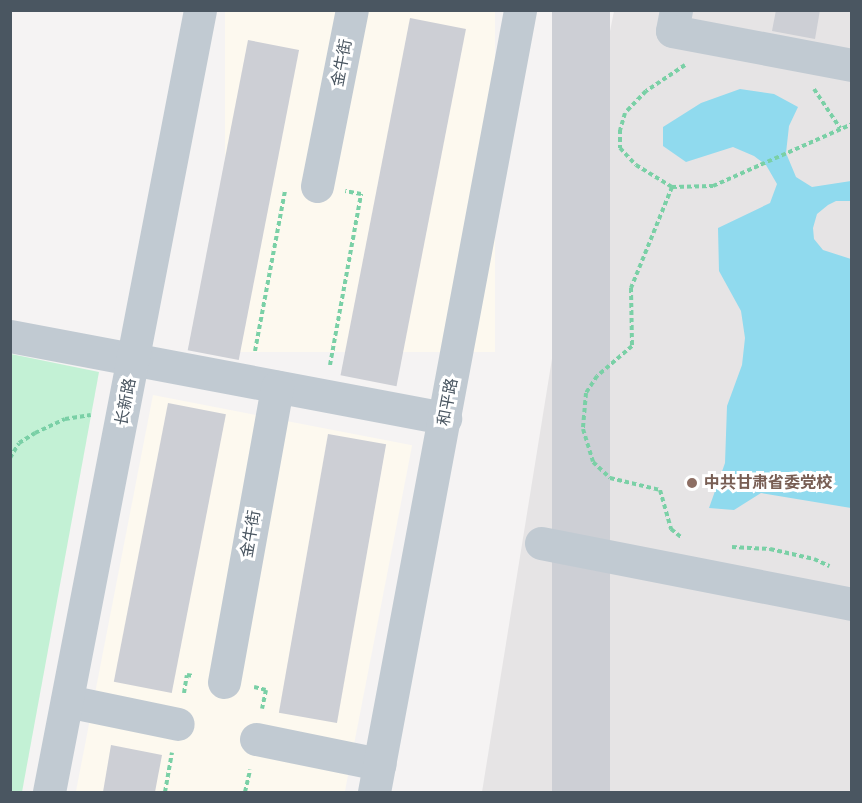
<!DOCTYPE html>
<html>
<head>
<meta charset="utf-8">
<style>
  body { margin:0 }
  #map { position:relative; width:862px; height:803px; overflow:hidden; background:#f5f3f3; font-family:Jost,"Noto Sans SC",sans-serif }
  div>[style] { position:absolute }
  .commercial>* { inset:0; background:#fdf9ef; transform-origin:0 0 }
  .education>* { inset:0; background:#e6e4e5 }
  .green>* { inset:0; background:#c3f1d5 }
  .water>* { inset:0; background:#90daee }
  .building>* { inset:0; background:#cdcfd5; transform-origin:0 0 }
  .path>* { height:4px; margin-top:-2px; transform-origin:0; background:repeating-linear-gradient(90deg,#7ad0a6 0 4.5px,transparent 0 7.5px) }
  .minor>* { height:33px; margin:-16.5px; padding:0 16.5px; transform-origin:16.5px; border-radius:16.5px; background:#c1cad2 }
  .dots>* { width:16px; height:16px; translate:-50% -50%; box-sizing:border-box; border:3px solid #fff; border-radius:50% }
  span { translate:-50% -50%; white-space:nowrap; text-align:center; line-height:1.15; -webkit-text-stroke:6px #fff; paint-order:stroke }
  .street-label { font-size:16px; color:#4a5661 }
  .education-label { font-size:16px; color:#785e54; font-weight:700 }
  .left { translate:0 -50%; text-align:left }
  .frame { position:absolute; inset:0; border:12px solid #4a5661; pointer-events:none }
</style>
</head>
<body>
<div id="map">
  <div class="commercial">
    <div style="left:225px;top:11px;width:270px;height:341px"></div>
    <div style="left:153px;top:395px;width:264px;height:404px;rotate:11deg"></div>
  </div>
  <div class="education">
    <div style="clip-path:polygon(614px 11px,851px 11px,851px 792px,482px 792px,582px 173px)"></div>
  </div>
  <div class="green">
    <div style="clip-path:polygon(11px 354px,99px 372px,22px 792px,10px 792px)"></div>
  </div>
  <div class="water">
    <div style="clip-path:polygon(740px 89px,774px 94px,798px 107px,789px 126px,786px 153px,796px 177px,812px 187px,851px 181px,851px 201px,836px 201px,828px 205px,817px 214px,813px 228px,814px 239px,823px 250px,851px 259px,851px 508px,761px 493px,734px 510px,709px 508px,725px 463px,727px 406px,742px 365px,745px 338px,741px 311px,719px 271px,718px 228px,770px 203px,777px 184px,766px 165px,754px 156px,733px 147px,686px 162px,663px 146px,663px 127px,701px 103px)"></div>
  </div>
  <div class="building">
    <div style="left:552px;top:10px;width:58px;height:796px"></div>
    <div style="clip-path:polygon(776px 10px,820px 10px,815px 39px,772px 31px)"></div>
    <div style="left:410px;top:18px;width:57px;height:364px;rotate:11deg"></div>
    <div style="left:248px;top:40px;width:52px;height:316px;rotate:11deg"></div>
    <div style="left:168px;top:403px;width:59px;height:284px;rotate:11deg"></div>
    <div style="left:328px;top:434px;width:59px;height:283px;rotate:10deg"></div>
    <div style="clip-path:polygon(111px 745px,162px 755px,155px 792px,103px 792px)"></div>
  </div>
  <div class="path">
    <div style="left:685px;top:65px;width:47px;rotate:146.3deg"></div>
    <div style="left:646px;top:91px;width:30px;rotate:134deg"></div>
    <div style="left:625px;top:113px;width:18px;rotate:106deg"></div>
    <div style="left:620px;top:130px;width:18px;rotate:90deg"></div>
    <div style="left:620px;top:148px;width:23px;rotate:47deg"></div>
    <div style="left:636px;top:165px;width:42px;rotate:31.4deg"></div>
    <div style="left:672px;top:187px;width:41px;rotate:-1.4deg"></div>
    <div style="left:713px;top:186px;width:152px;rotate:-24deg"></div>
    <div style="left:814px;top:89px;width:47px;rotate:56.3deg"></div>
    <div style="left:672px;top:187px;width:109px;rotate:112.1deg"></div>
    <div style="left:631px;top:288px;width:58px;rotate:89deg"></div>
    <div style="left:632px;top:346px;width:46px;rotate:139.4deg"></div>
    <div style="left:597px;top:376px;width:20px;rotate:123deg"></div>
    <div style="left:586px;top:393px;width:36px;rotate:95deg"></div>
    <div style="left:583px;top:429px;width:34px;rotate:73deg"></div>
    <div style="left:593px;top:462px;width:23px;rotate:43deg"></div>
    <div style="left:610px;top:478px;width:51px;rotate:13.5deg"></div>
    <div style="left:660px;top:490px;width:41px;rotate:74.2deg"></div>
    <div style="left:671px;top:529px;width:14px;rotate:39deg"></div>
    <div style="left:255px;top:351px;width:164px;rotate:-79.4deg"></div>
    <div style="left:330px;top:365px;width:174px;rotate:-79.7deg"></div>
    <div style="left:361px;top:194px;width:16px;rotate:-169deg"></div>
    <div style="left:10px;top:458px;width:17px;rotate:-59deg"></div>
    <div style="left:19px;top:443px;width:19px;rotate:-32deg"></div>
    <div style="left:35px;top:433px;width:33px;rotate:-25deg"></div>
    <div style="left:65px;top:419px;width:26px;rotate:-9deg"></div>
    <div style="left:732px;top:547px;width:38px;rotate:3deg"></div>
    <div style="left:770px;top:549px;width:45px;rotate:12.8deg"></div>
    <div style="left:814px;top:559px;width:17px;rotate:25deg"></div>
    <div style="left:254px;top:687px;width:12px;rotate:14deg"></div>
    <div style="left:266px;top:690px;width:19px;rotate:102deg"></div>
    <div style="left:184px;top:693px;width:18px;rotate:-81deg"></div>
    <div style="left:187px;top:675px;width:7px;rotate:8deg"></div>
    <div style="left:165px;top:792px;width:40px;rotate:-80deg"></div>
    <div style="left:245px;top:792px;width:23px;rotate:-77deg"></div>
  </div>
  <div class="minor">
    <div style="left:676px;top:10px;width:21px;rotate:101deg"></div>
    <div style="left:672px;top:31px;width:183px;rotate:10.7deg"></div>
    <div style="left:317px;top:186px;width:179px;rotate:-78.8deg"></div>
    <div style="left:10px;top:336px;width:443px;rotate:10.7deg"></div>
    <div style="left:541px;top:543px;width:317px;rotate:11.1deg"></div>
    <div style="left:224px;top:682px;width:300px;rotate:-79.8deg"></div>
    <div style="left:67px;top:701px;width:113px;rotate:11.7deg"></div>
    <div style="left:256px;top:739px;width:126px;rotate:11.5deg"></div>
    <div style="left:49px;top:792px;width:796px;rotate:-79.07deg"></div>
    <div style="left:374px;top:792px;width:796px;rotate:-79.42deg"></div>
  </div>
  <div class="dots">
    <div style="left:692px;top:483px;background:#8d6e63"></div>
  </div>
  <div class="street-label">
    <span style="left:342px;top:63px;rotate:-79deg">金牛街</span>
    <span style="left:126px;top:402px;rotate:-79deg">长新路</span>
    <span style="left:448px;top:402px;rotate:-79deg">和平路</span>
    <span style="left:251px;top:534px;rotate:-80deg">金牛街</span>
  </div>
  <div class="education-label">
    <span class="left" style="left:704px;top:483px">中共甘肃省委党校</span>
  </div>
  <div class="frame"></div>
</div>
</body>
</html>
